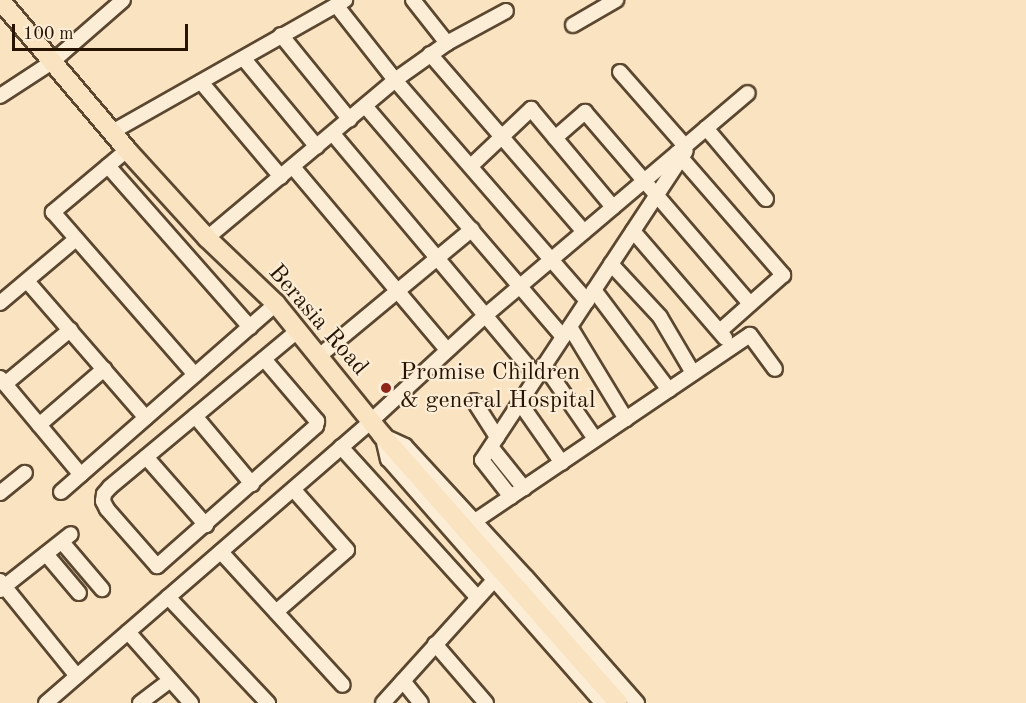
<!DOCTYPE html>
<html>
<head>
<meta charset="utf-8">
<style>
  body { margin:0 }
  #map { position:relative; width:1026px; height:703px; overflow:hidden; background:#fae3c0; font-family:"Old Standard TT",serif }
  div>[style] { position:absolute }
  .roads { filter:drop-shadow(2px 0 #5b4730) drop-shadow(-2px 0 #5b4730) drop-shadow(0 2px #5b4730) drop-shadow(0 -2px #5b4730) }
  .minor>* { height:14px; margin:-7px; padding:0 7px; transform-origin:7px; border-radius:7px; background:#fcedd6 }
  .major>* { height:18px; margin:-9px; padding:0 9px; transform-origin:9px; border-radius:9px; background:#fae3c0 }
  .dots>* { width:16px; height:16px; translate:-50% -50%; box-sizing:border-box; border:3px solid #fcedd6; border-radius:50% }
  span { translate:-50% -50%; white-space:nowrap; text-align:center; line-height:1.15; -webkit-text-stroke:4.5px #fcedd6; paint-order:stroke }
  .street-label { font-size:24px; color:#261300 }
  .poi-label { font-size:24px; color:#261300 }
  .left { translate:0 -50%; text-align:left }
  .scale { position:absolute; left:12px; top:24px; width:176px; height:27px; box-sizing:border-box; border:3px solid #261300; border-top:0; padding-left:8px; font-size:18px; line-height:21px; white-space:nowrap; color:#261300; -webkit-text-stroke:4px #fcedd6; paint-order:stroke }
</style>
</head>
<body>
<div id="map">
  <div class="roads">
    <div class="minor">
      <div style="left:413px;top:0;width:55px;rotate:51.7deg"></div>
      <div style="left:336px;top:5px;width:95px;rotate:51.8deg"></div>
      <div style="left:395px;top:80px;width:293px;rotate:49deg"></div>
      <div style="left:573px;top:25px;width:50px;rotate:-30.2deg"></div>
      <div style="left:281px;top:35px;width:109px;rotate:50.9deg"></div>
      <div style="left:430px;top:54px;width:235px;rotate:49.1deg"></div>
      <div style="left:244px;top:59px;width:114px;rotate:50.3deg"></div>
      <div style="left:620px;top:72px;width:98px;rotate:48.7deg"></div>
      <div style="left:201px;top:82px;width:124px;rotate:49.9deg"></div>
      <div style="left:0;top:96px;width:62px;rotate:-33.2deg"></div>
      <div style="left:52px;top:62px;width:94px;rotate:-41.1deg"></div>
      <div style="left:366px;top:107px;width:303px;rotate:49.4deg"></div>
      <div style="left:706px;top:128px;width:93px;rotate:49.8deg"></div>
      <div style="left:112px;top:132px;width:268px;rotate:-29.5deg"></div>
      <div style="left:333px;top:134px;width:317px;rotate:50deg"></div>
      <div style="left:555px;top:138px;width:40px;rotate:-41deg"></div>
      <div style="left:585px;top:112px;width:253px;rotate:49.3deg"></div>
      <div style="left:127px;top:150px;width:97px;rotate:140deg"></div>
      <div style="left:53px;top:212px;width:216px;rotate:48.9deg"></div>
      <div style="left:677px;top:153px;width:162px;rotate:49deg"></div>
      <div style="left:783px;top:275px;width:84px;rotate:138.4deg"></div>
      <div style="left:108px;top:166px;width:215px;rotate:48.6deg"></div>
      <div style="left:471px;top:166px;width:83px;rotate:-43.5deg"></div>
      <div style="left:531px;top:109px;width:128px;rotate:50.1deg"></div>
      <div style="left:293px;top:167px;width:239px;rotate:49.9deg"></div>
      <div style="left:633px;top:231px;width:141px;rotate:49.3deg"></div>
      <div style="left:207px;top:238px;width:246px;rotate:-40deg"></div>
      <div style="left:395px;top:80px;width:64px;rotate:-35.4deg"></div>
      <div style="left:447px;top:43px;width:67px;rotate:-28.5deg"></div>
      <div style="left:611px;top:264px;width:72px;rotate:47.2deg"></div>
      <div style="left:660px;top:317px;width:65px;rotate:59.5deg"></div>
      <div style="left:27px;top:281px;width:181px;rotate:49deg"></div>
      <div style="left:594px;top:290px;width:125px;rotate:53.1deg"></div>
      <div style="left:0;top:303px;width:99px;rotate:-40.1deg"></div>
      <div style="left:570px;top:327px;width:108px;rotate:58.7deg"></div>
      <div style="left:318px;top:357px;width:200px;rotate:-39.7deg"></div>
      <div style="left:264px;top:359px;width:82px;rotate:49.5deg"></div>
      <div style="left:317px;top:421px;width:5px;rotate:101deg"></div>
      <div style="left:316px;top:426px;width:212px;rotate:138.6deg"></div>
      <div style="left:157px;top:566px;width:76px;rotate:-131.3deg"></div>
      <div style="left:107px;top:509px;width:9px;rotate:-117deg"></div>
      <div style="left:103px;top:501px;width:7px;rotate:-82deg"></div>
      <div style="left:104px;top:494px;width:9px;rotate:-49deg"></div>
      <div style="left:110px;top:487px;width:244px;rotate:-39.8deg"></div>
      <div style="left:544px;top:365px;width:90px;rotate:55.4deg"></div>
      <div style="left:0;top:378px;width:126px;rotate:50.1deg"></div>
      <div style="left:5px;top:384px;width:85px;rotate:-39.7deg"></div>
      <div style="left:474px;top:401px;width:43px;rotate:57.4deg"></div>
      <div style="left:520px;top:403px;width:73px;rotate:55deg"></div>
      <div style="left:195px;top:416px;width:89px;rotate:50deg"></div>
      <div style="left:39px;top:425px;width:86px;rotate:-40.7deg"></div>
      <div style="left:386px;top:437px;width:21px;rotate:25deg"></div>
      <div style="left:405px;top:446px;width:178px;rotate:47.3deg"></div>
      <div style="left:526px;top:577px;width:168px;rotate:48.6deg"></div>
      <div style="left:383px;top:438px;width:22px;rotate:77deg"></div>
      <div style="left:388px;top:459px;width:325px;rotate:48.7deg"></div>
      <div style="left:341px;top:447px;width:202px;rotate:47.8deg"></div>
      <div style="left:491px;top:447px;width:53px;rotate:51.2deg"></div>
      <div style="left:146px;top:457px;width:91px;rotate:48.6deg"></div>
      <div style="left:61px;top:492px;width:286px;rotate:-41.2deg"></div>
      <div style="left:0;top:493px;width:32px;rotate:-39deg"></div>
      <div style="left:511px;top:497px;width:47px;rotate:-128.1deg"></div>
      <div style="left:482px;top:460px;width:370px;rotate:-56.6deg"></div>
      <div style="left:475px;top:521px;width:332px;rotate:-34.1deg"></div>
      <div style="left:750px;top:335px;width:42px;rotate:53.7deg"></div>
      <div style="left:62px;top:542px;width:62px;rotate:49.6deg"></div>
      <div style="left:221px;top:552px;width:180px;rotate:47.5deg"></div>
      <div style="left:46px;top:554px;width:51px;rotate:49.8deg"></div>
      <div style="left:0;top:581px;width:122px;rotate:51deg"></div>
      <div style="left:0;top:590px;width:90px;rotate:-38.3deg"></div>
      <div style="left:168px;top:597px;width:146px;rotate:46.7deg"></div>
      <div style="left:276px;top:612px;width:94px;rotate:-41.1deg"></div>
      <div style="left:347px;top:550px;width:81px;rotate:-131.5deg"></div>
      <div style="left:128px;top:632px;width:95px;rotate:48.4deg"></div>
      <div style="left:435px;top:644px;width:78px;rotate:49.2deg"></div>
      <div style="left:403px;top:681px;width:28px;rotate:51deg"></div>
      <div style="left:46px;top:703px;width:430px;rotate:-40.9deg"></div>
      <div style="left:371px;top:421px;width:156px;rotate:-42.7deg"></div>
      <div style="left:486px;top:315px;width:343px;rotate:-40.3deg"></div>
      <div style="left:140px;top:703px;width:38px;rotate:-37deg"></div>
      <div style="left:383px;top:703px;width:167px;rotate:-47.9deg"></div>
    </div>
    <div class="major">
      <div style="left:0;top:0;width:197px;rotate:49.7deg"></div>
      <div style="left:127px;top:150px;width:119px;rotate:47.7deg"></div>
      <div style="left:207px;top:238px;width:95px;rotate:43.7deg"></div>
      <div style="left:276px;top:304px;width:169px;rotate:51deg"></div>
      <div style="left:382px;top:435px;width:357px;rotate:48.6deg"></div>
    </div>
  </div>
  <div class="dots">
    <div style="left:386px;top:388px;background:#8f2418"></div>
  </div>
  <div class="street-label">
    <span style="left:317px;top:321px;rotate:49deg">Berasia Road</span>
  </div>
  <div class="poi-label">
    <span class="left" style="left:400px;top:388px">Promise Children<br>&amp; general Hospital</span>
  </div>
  <div class="scale">100 m</div>
</div>
</body>
</html>
